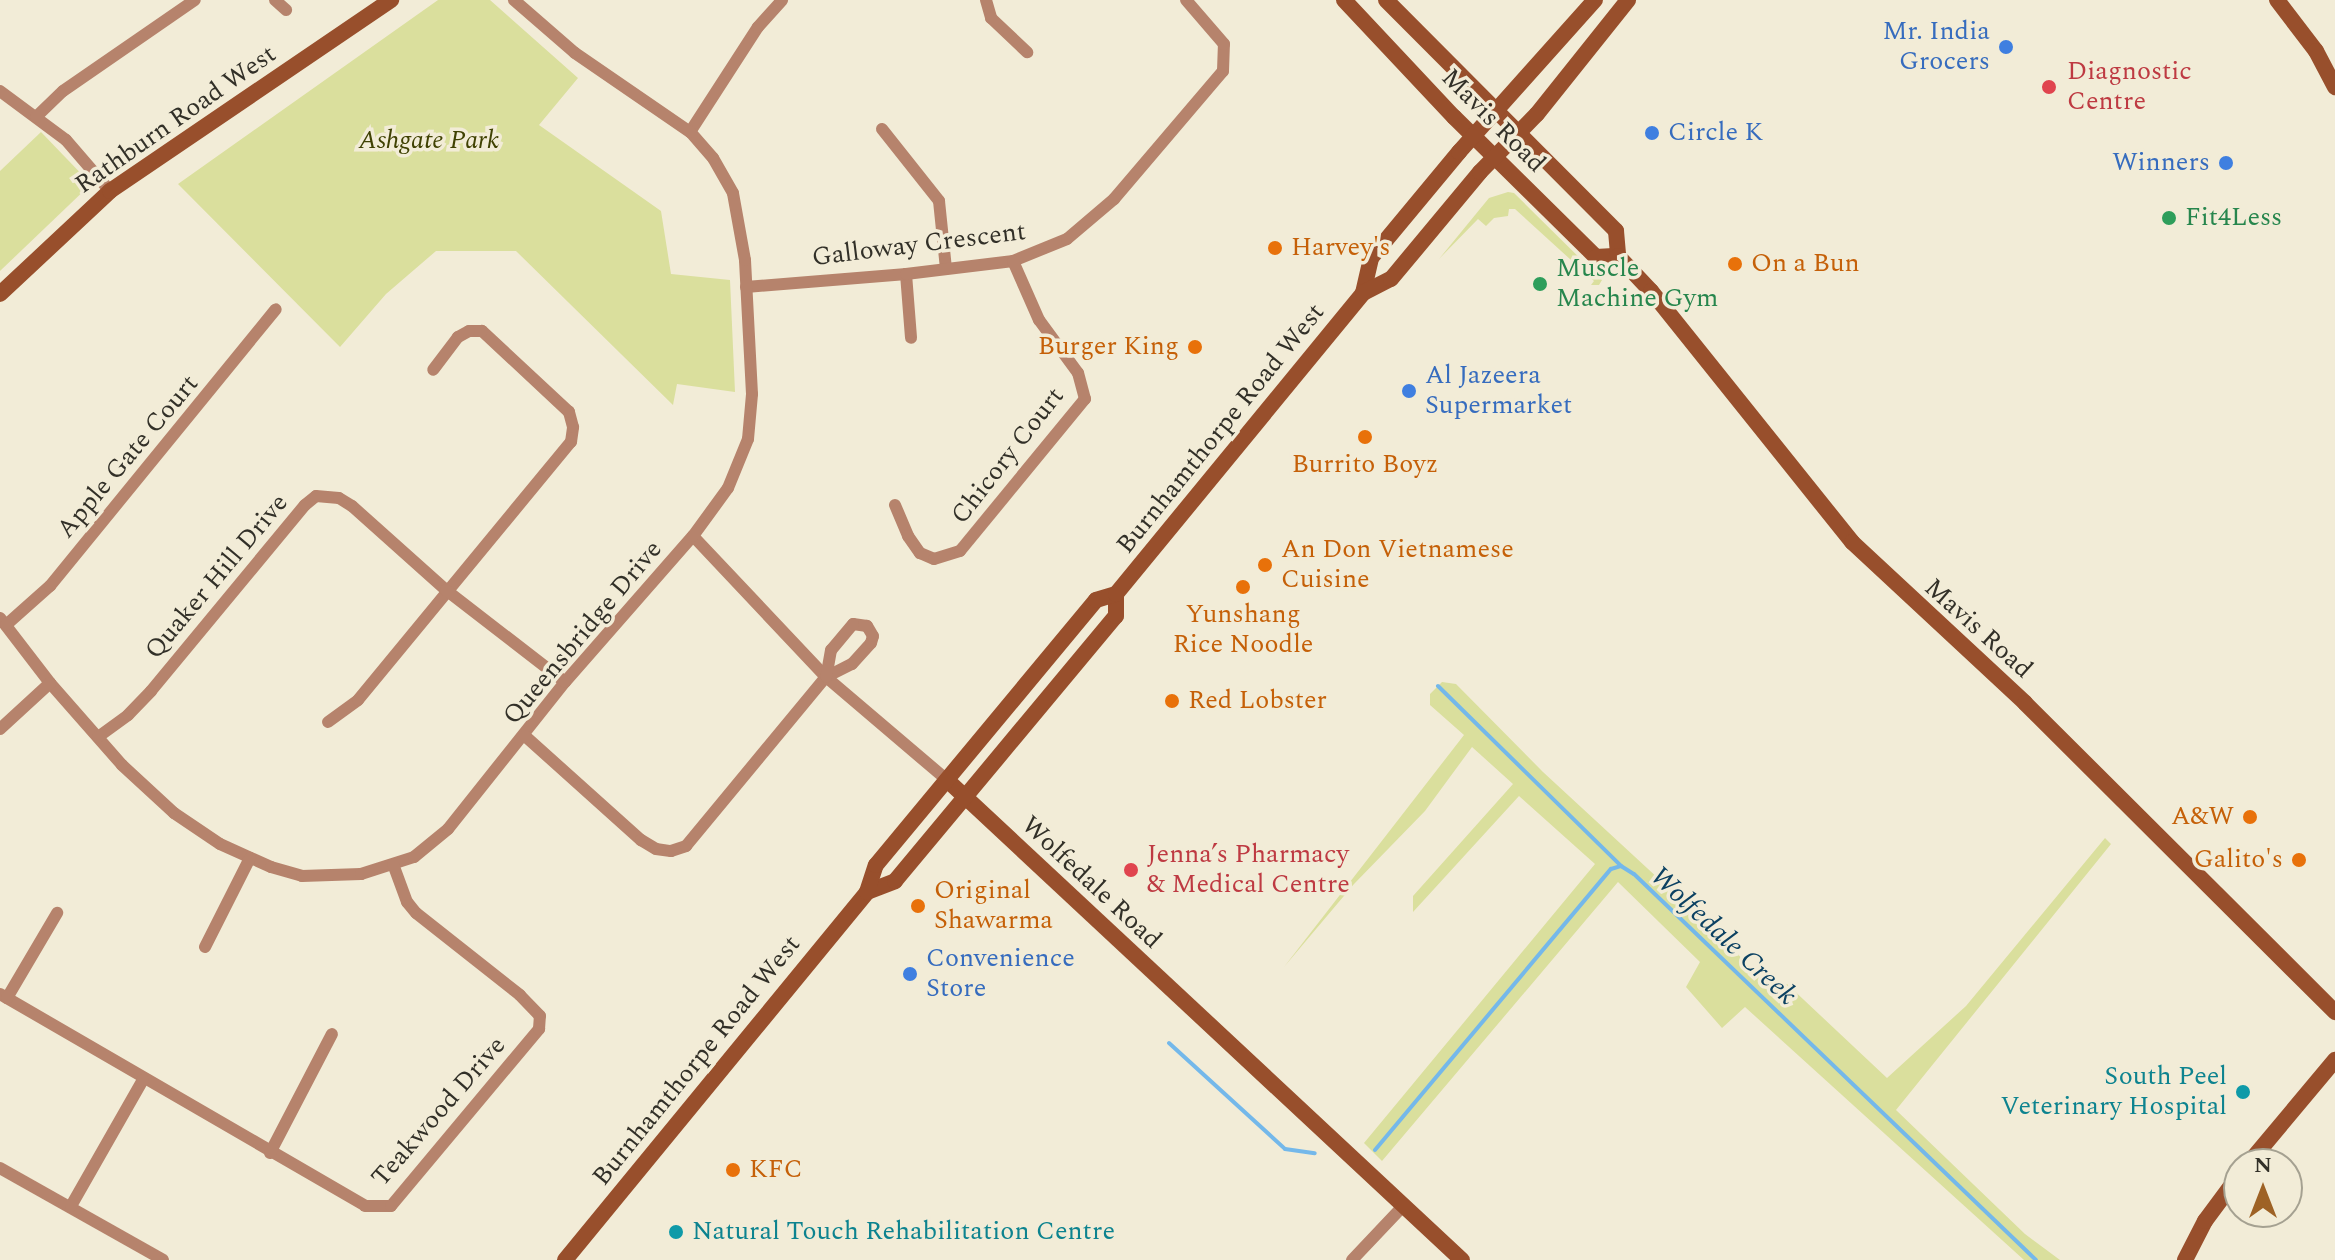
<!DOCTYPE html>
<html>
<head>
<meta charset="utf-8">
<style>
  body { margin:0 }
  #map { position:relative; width:2335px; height:1260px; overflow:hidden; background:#f2ecd7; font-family:Spectral,serif }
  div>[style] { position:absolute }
  .green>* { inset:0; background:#dadf9d }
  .stream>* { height:4px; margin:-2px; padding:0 2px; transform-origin:2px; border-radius:2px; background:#74b8ea }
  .street>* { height:12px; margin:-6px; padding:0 6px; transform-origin:6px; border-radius:6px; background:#b6836c }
  .secondary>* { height:16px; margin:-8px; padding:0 8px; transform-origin:8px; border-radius:8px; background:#984f2c }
  .dots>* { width:22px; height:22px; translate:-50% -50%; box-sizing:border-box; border:4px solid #f2ecd7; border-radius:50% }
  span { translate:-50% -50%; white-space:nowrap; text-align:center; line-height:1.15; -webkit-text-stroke:7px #f2ecd7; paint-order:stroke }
  .shop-label { font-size:26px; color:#366cbe }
  .right { translate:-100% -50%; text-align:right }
  .left { translate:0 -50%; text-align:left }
  .health-label { font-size:26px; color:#be3a42 }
  .street-label { font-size:26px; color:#323028 }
  .park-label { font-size:26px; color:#404203; font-style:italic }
  .leisure-label { font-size:26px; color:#27864d }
  .food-label { font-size:26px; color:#c56008 }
  .culture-label { font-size:26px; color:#0d838f }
  .water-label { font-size:28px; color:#0b4162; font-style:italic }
  .north { position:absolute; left:2223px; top:1148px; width:80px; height:80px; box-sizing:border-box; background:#f2ecd7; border:2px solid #a5a191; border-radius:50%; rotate:0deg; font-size:22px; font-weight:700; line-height:32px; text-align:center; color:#323028 }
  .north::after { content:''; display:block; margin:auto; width:28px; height:36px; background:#9e6225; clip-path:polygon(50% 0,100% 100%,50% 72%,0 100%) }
</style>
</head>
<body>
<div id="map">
  <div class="green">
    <div style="clip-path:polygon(438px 0,490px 0,578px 78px,539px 125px,661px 211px,671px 274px,730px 280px,735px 392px,677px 384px,673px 405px,516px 251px,436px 251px,386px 294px,340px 347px,178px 184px)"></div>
    <div style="clip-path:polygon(41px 132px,91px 184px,0 271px,0 171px)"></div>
    <div style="clip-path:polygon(1508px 192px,1514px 193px,1602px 280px,1599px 285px,1591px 285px,1594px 281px,1515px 209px,1509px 209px,1508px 216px,1494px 218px,1486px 226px,1478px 219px,1439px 259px,1489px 198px)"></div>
    <div style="clip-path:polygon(1442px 682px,1456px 684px,1543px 772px,1725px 940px,1765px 984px,1787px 984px,1887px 1078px,1966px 1006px,2105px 838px,2111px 844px,1896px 1110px,2025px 1234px,2060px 1260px,2024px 1260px,1745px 1007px,1722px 1028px,1686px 987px,1700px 962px,1618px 882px,1382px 1161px,1364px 1143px,1595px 864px,1519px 796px,1413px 912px,1413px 896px,1513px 784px,1472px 747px,1425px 811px,1354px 884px,1284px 967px,1464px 735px,1430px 705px,1430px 694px)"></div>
  </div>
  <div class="stream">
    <div style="left:1438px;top:686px;width:257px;rotate:44.5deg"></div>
    <div style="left:1169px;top:1043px;width:157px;rotate:42.4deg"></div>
    <div style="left:1285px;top:1149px;width:30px;rotate:8deg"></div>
    <div style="left:1375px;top:1150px;width:367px;rotate:-50deg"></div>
    <div style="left:1611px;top:869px;width:10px;rotate:-17deg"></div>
    <div style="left:1621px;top:866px;width:15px;rotate:32deg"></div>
    <div style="left:1634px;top:874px;width:557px;rotate:43.84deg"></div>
  </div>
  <div class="street">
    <div style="left:275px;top:0;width:15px;rotate:42deg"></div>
    <div style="left:986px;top:0;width:19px;rotate:74deg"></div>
    <div style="left:991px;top:18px;width:50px;rotate:43.4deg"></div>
    <div style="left:0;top:91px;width:82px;rotate:36.6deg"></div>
    <div style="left:66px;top:140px;width:67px;rotate:49.2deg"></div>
    <div style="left:36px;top:117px;width:37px;rotate:-44deg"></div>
    <div style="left:63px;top:91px;width:160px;rotate:-34.6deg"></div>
    <div style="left:882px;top:129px;width:92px;rotate:51.6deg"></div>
    <div style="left:939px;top:201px;width:68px;rotate:84.1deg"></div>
    <div style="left:690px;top:132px;width:125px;rotate:-57.1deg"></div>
    <div style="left:758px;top:27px;width:36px;rotate:-48deg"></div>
    <div style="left:906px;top:274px;width:64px;rotate:85.5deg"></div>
    <div style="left:746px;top:287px;width:161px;rotate:-4.6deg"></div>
    <div style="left:906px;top:274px;width:108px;rotate:-6.9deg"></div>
    <div style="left:1013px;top:261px;width:58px;rotate:-22.2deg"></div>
    <div style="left:1067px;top:239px;width:62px;rotate:-40.4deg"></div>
    <div style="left:1114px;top:199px;width:168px;rotate:-49.6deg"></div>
    <div style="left:1223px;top:71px;width:27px;rotate:-88deg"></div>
    <div style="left:1224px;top:44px;width:58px;rotate:-130.8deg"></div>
    <div style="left:895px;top:505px;width:34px;rotate:67deg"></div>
    <div style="left:908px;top:536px;width:21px;rotate:55deg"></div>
    <div style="left:920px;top:553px;width:15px;rotate:23deg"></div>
    <div style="left:934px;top:559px;width:27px;rotate:-17deg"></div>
    <div style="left:960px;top:551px;width:197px;rotate:-50.6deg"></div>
    <div style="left:1085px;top:399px;width:27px;rotate:-105deg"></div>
    <div style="left:1078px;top:373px;width:66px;rotate:-126.3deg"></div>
    <div style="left:1039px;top:320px;width:64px;rotate:-113.8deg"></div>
    <div style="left:693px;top:536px;width:194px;rotate:46.7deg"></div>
    <div style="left:826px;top:677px;width:159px;rotate:40.4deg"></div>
    <div style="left:0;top:618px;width:82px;rotate:52.4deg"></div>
    <div style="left:50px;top:683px;width:109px;rotate:48.7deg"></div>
    <div style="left:122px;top:765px;width:71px;rotate:42.7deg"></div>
    <div style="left:174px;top:813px;width:55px;rotate:34deg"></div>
    <div style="left:220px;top:844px;width:56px;rotate:24.3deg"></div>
    <div style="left:271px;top:867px;width:32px;rotate:16deg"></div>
    <div style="left:302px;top:876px;width:59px;rotate:-1.9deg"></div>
    <div style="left:361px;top:874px;width:56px;rotate:-17.8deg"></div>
    <div style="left:414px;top:857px;width:44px;rotate:-39.5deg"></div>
    <div style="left:448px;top:829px;width:188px;rotate:-51.5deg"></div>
    <div style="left:565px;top:682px;width:194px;rotate:-48.8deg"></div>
    <div style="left:693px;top:536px;width:59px;rotate:-53.9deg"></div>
    <div style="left:728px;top:488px;width:53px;rotate:-67.8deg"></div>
    <div style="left:748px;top:439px;width:45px;rotate:-84.9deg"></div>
    <div style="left:752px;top:394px;width:134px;rotate:-93deg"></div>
    <div style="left:745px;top:260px;width:68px;rotate:-100.2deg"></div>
    <div style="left:733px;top:193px;width:40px;rotate:-119.7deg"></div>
    <div style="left:713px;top:158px;width:35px;rotate:-131deg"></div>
    <div style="left:690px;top:132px;width:140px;rotate:-145.5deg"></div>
    <div style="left:575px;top:53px;width:81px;rotate:-139deg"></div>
    <div style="left:6px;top:625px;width:59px;rotate:-41.6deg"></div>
    <div style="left:50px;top:586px;width:357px;rotate:-50.8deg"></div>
    <div style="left:328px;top:722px;width:37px;rotate:-36deg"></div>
    <div style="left:358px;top:700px;width:335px;rotate:-50.5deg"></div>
    <div style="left:571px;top:442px;width:15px;rotate:-82deg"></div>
    <div style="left:573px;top:427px;width:16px;rotate:-105deg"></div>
    <div style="left:569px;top:412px;width:119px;rotate:-137deg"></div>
    <div style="left:482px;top:331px;width:13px;rotate:180deg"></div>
    <div style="left:469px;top:331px;width:13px;rotate:151deg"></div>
    <div style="left:458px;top:337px;width:41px;rotate:127.1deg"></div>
    <div style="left:0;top:729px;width:68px;rotate:-42.6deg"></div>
    <div style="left:525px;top:736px;width:156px;rotate:41.9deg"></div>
    <div style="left:641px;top:840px;width:17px;rotate:31deg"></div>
    <div style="left:656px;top:849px;width:15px;rotate:8deg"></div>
    <div style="left:671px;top:851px;width:16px;rotate:-18deg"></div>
    <div style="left:686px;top:846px;width:219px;rotate:-50.4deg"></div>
    <div style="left:826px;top:677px;width:29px;rotate:-27deg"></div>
    <div style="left:852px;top:664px;width:28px;rotate:-48deg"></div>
    <div style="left:871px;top:643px;width:7px;rotate:-74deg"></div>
    <div style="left:873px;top:636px;width:12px;rotate:-121deg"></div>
    <div style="left:867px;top:626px;width:14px;rotate:-172deg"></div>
    <div style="left:853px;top:624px;width:34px;rotate:130deg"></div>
    <div style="left:831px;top:650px;width:27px;rotate:100deg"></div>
    <div style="left:98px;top:737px;width:37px;rotate:-36deg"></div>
    <div style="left:128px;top:715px;width:33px;rotate:-46deg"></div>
    <div style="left:151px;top:691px;width:241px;rotate:-50.4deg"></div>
    <div style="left:305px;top:505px;width:14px;rotate:-39deg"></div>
    <div style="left:316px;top:496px;width:23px;rotate:5deg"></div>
    <div style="left:339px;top:498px;width:15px;rotate:32deg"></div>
    <div style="left:352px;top:506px;width:126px;rotate:41.8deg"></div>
    <div style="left:446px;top:590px;width:150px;rotate:37.7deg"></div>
    <div style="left:205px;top:947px;width:100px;rotate:-63.2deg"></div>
    <div style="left:0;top:994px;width:422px;rotate:30.1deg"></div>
    <div style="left:365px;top:1206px;width:26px"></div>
    <div style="left:391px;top:1206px;width:231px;rotate:-50.1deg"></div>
    <div style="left:539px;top:1029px;width:13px;rotate:-86deg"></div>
    <div style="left:540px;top:1016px;width:29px;rotate:-134deg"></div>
    <div style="left:520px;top:995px;width:132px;rotate:-141.7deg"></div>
    <div style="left:416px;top:913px;width:14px;rotate:-129deg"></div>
    <div style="left:407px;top:902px;width:40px;rotate:-110.2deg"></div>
    <div style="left:7px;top:998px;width:99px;rotate:-59.5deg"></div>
    <div style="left:270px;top:1153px;width:134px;rotate:-62.5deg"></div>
    <div style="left:0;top:1168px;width:187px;rotate:29.4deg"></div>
    <div style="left:71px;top:1206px;width:145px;rotate:-60.3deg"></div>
    <div style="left:1352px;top:1260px;width:76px;rotate:-46.6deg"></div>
  </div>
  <div class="secondary">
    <div style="left:1344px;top:0;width:161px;rotate:46.8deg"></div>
    <div style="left:1454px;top:117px;width:199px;rotate:44.6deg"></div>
    <div style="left:1596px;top:257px;width:22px;rotate:-3deg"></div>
    <div style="left:1386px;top:0;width:326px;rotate:45.1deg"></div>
    <div style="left:1616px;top:231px;width:25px;rotate:85deg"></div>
    <div style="left:1618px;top:256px;width:48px;rotate:46.7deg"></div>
    <div style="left:1651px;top:291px;width:322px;rotate:51.3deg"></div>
    <div style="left:1852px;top:542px;width:236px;rotate:42.9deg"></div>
    <div style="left:2025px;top:703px;width:438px;rotate:44.9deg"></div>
    <div style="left:2277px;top:0;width:64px;rotate:52.6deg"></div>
    <div style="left:2316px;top:51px;width:41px;rotate:62.2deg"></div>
    <div style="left:1363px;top:293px;width:36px;rotate:-77deg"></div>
    <div style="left:1371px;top:258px;width:138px;rotate:-50.3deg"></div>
    <div style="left:1459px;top:152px;width:204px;rotate:-48.2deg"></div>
    <div style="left:0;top:294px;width:151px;rotate:-43.1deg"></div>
    <div style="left:110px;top:191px;width:340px;rotate:-34.2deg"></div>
    <div style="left:947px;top:780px;width:704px;rotate:42.99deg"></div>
    <div style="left:867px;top:892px;width:30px;rotate:-21deg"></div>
    <div style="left:895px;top:881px;width:345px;rotate:-50.2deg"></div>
    <div style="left:1116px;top:616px;width:22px;rotate:-90deg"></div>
    <div style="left:2248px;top:1164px;width:136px;rotate:-50.1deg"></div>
    <div style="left:565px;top:1260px;width:476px;rotate:-50.6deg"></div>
    <div style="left:867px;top:892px;width:28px;rotate:-72deg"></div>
    <div style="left:876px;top:865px;width:344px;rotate:-50.3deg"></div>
    <div style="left:1096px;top:600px;width:21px;rotate:-17deg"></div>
    <div style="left:1116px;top:594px;width:389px;rotate:-50.6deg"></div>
    <div style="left:1363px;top:293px;width:31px;rotate:-27deg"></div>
    <div style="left:1391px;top:279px;width:139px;rotate:-50.2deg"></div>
    <div style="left:1480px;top:172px;width:81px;rotate:-45.5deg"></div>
    <div style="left:1537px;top:114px;width:146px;rotate:-51.4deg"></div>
    <div style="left:2185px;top:1260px;width:44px;rotate:-62.9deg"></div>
    <div style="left:2205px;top:1221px;width:57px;rotate:-53.5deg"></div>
  </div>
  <div class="dots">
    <div style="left:2006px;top:47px;background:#3f7fe0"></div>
    <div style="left:2049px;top:87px;background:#e0444e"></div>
    <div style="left:1652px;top:133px;background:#3f7fe0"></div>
    <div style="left:2226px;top:163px;background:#3f7fe0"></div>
    <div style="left:2169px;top:218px;background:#2e9e5b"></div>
    <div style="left:1275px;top:248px;background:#e8710a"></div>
    <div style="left:1735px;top:264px;background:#e8710a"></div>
    <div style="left:1540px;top:284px;background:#2e9e5b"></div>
    <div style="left:1195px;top:347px;background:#e8710a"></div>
    <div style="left:1409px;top:391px;background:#3f7fe0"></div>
    <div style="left:1365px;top:437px;background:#e8710a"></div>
    <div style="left:1265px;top:565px;background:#e8710a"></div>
    <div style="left:1243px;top:587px;background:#e8710a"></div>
    <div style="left:1172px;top:701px;background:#e8710a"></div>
    <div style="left:2250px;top:817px;background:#e8710a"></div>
    <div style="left:2299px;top:860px;background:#e8710a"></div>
    <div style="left:1131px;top:870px;background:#e0444e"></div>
    <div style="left:918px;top:906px;background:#e8710a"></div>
    <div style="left:910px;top:974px;background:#3f7fe0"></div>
    <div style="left:2243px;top:1092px;background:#0f9aa8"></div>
    <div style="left:733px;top:1170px;background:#e8710a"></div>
    <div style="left:676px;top:1232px;background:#0f9aa8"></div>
  </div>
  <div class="shop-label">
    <span class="right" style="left:1990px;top:47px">Mr. India<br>Grocers</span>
    <span class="left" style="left:1668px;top:133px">Circle K</span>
    <span class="right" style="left:2210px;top:163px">Winners</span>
    <span class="left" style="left:1425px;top:391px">Al Jazeera<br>Supermarket</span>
    <span class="left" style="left:926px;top:974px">Convenience<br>Store</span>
  </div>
  <div class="health-label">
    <span class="left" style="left:2067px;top:87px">Diagnostic<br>Centre</span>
    <span class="left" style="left:1147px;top:870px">Jenna’s Pharmacy<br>&amp; Medical Centre</span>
  </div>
  <div class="street-label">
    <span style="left:176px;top:120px;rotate:-35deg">Rathburn Road West</span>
    <span style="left:1493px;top:121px;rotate:45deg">Mavis Road</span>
    <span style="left:919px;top:245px;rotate:-7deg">Galloway Crescent</span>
    <span style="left:1221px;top:429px;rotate:-51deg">Burnhamthorpe Road West</span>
    <span style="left:1008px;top:456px;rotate:-52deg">Chicory Court</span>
    <span style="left:128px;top:457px;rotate:-50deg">Apple Gate Court</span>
    <span style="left:217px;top:577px;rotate:-50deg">Quaker Hill Drive</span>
    <span style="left:1978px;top:629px;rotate:42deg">Mavis Road</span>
    <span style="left:583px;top:633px;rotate:-50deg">Queensbridge Drive</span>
    <span style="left:1091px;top:883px;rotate:43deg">Wolfedale Road</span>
    <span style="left:697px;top:1061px;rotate:-51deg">Burnhamthorpe Road West</span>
    <span style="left:439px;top:1112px;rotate:-49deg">Teakwood Drive</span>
  </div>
  <div class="park-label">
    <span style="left:429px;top:141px">Ashgate Park</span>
  </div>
  <div class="leisure-label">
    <span class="left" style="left:2185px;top:218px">Fit4Less</span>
    <span class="left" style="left:1556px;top:284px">Muscle<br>Machine Gym</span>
  </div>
  <div class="food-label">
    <span class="left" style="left:1291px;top:248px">Harvey's</span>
    <span class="left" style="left:1751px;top:264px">On a Bun</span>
    <span class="right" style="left:1179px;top:347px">Burger King</span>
    <span style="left:1365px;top:465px">Burrito Boyz</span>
    <span class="left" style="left:1281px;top:565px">An Don Vietnamese<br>Cuisine</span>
    <span style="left:1243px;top:630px">Yunshang<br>Rice Noodle</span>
    <span class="left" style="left:1188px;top:701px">Red Lobster</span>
    <span class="right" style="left:2234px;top:817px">A&amp;W</span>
    <span class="right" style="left:2283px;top:860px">Galito's</span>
    <span class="left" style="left:934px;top:906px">Original<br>Shawarma</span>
    <span class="left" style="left:749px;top:1170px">KFC</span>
  </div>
  <div class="culture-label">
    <span class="right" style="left:2227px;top:1092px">South Peel<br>Veterinary Hospital</span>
    <span class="left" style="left:692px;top:1232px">Natural Touch Rehabilitation Centre</span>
  </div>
  <div class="water-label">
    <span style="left:1723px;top:936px;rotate:43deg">Wolfedale Creek</span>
  </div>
  <div class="north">N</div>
</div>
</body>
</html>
